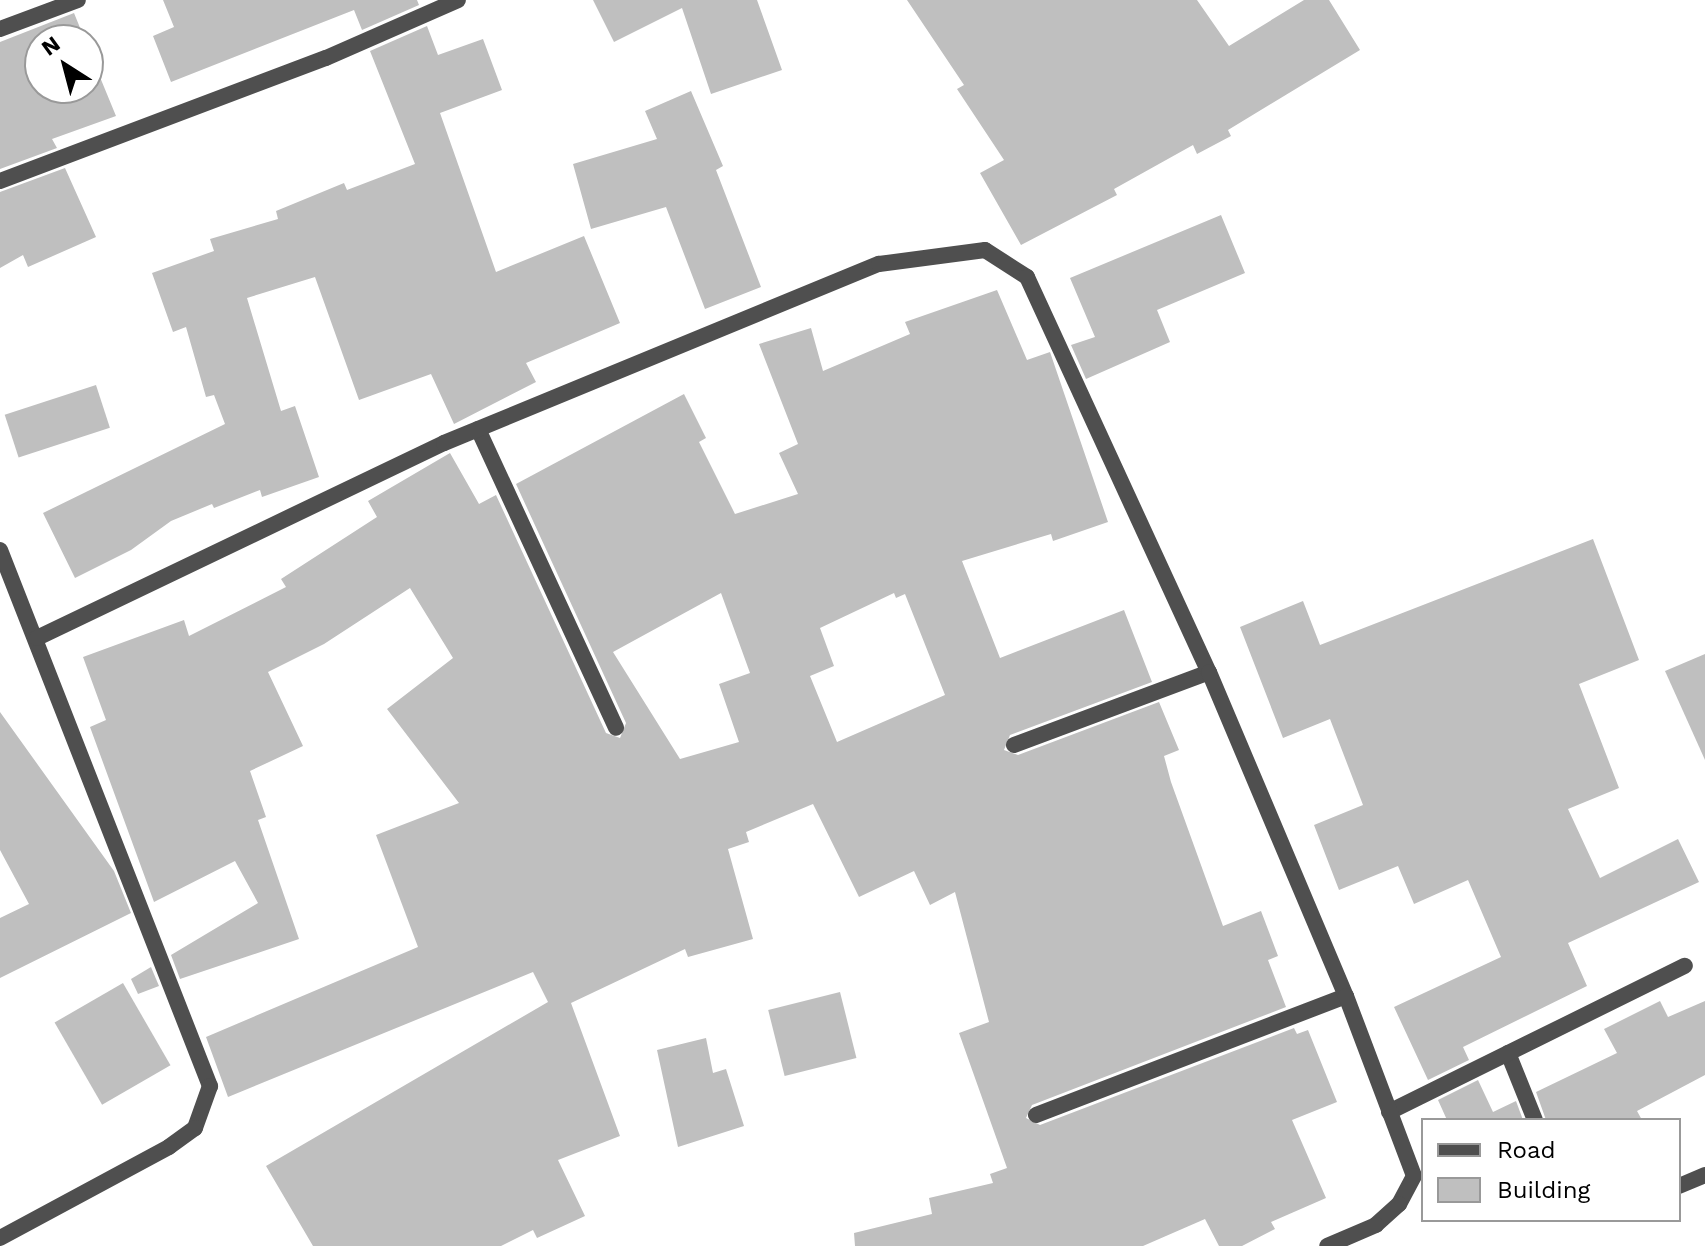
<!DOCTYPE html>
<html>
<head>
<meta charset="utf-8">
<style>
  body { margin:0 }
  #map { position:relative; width:1705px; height:1246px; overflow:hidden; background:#fff; font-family:"Work Sans",sans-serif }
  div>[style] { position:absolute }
  .building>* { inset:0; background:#bfbfbf; transform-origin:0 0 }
  .lane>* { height:16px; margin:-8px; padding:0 8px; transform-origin:8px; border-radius:8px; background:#4f4f4f }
  .street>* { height:16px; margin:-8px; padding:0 8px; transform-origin:8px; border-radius:8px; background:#4f4f4f }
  span { translate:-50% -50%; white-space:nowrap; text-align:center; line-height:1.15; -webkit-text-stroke:7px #fff; paint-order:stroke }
  .legend { position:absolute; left:1421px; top:1118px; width:260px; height:104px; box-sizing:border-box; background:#fff; border:2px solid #999; margin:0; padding:10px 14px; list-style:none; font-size:24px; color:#000 }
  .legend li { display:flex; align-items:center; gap:16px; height:40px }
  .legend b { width:40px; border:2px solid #999 }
  .north { position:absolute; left:24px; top:24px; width:80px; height:80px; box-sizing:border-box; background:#fff; border:2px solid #999; border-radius:50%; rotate:324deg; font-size:22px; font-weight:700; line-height:32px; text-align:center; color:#000 }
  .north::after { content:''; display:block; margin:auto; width:28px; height:36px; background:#000; clip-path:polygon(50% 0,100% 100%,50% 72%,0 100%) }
</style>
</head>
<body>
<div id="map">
  <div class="building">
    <div style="clip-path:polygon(163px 0,417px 0,419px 5px,362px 30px,354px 10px,171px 82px,153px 36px,174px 27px)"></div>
    <div style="clip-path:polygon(593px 0,757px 0,782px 70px,711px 94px,682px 8px,614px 42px)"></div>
    <div style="clip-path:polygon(907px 0,1197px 0,1229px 46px,1304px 0,1329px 0,1360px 50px,1228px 130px,1231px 136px,1197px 154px,1193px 145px,1114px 189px,1117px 195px,1021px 245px,980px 173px,1004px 160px,957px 89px,964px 85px)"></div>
    <div style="clip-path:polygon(74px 13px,85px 40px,40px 40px,40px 88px,88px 88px,88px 48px,116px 116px,52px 139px,57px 148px,0 169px,0 42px)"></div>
    <div style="clip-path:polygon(427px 26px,438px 55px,483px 39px,502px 90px,440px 113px,496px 272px,584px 236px,620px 323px,526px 363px,536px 382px,454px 424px,431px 374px,359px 400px,315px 277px,247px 298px,281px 411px,295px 406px,319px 477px,262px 497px,260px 490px,214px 508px,212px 504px,171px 521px,131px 550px,75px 578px,43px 513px,225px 424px,214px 395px,206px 397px,186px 327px,173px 332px,152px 273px,214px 251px,210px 239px,278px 219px,276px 211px,344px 183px,347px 190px,415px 164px,370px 51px)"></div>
    <div style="clip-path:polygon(691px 91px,723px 166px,716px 170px,761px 287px,705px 309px,666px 207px,591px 229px,573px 164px,657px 139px,645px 111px)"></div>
    <div style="clip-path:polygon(65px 168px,96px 237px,28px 267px,23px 255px,0 268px,0 192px)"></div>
    <div style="clip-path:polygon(1221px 215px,1245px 273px,1157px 310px,1170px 342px,1086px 379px,1071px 345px,1095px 337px,1070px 278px)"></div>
    <div style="clip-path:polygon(evenodd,997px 290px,1027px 360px,1050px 352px,1108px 522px,1053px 541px,1051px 534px,962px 561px,1000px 658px,1124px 610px,1152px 682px,1010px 735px,1004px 750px,1018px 755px,1159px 702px,1179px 750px,1164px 756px,1171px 782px,1223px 926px,1261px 911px,1278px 956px,1268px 960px,1286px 1007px,1032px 1105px,1026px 1118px,1040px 1125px,1294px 1028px,1297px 1034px,1308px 1030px,1337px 1102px,1292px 1120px,1326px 1198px,1271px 1222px,1275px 1229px,1242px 1246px,1219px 1246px,1205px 1219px,1143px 1246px,855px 1246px,854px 1233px,932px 1214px,929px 1198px,993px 1183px,990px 1174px,1007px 1168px,959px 1033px,989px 1022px,955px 892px,930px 905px,914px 871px,859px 897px,813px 804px,746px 832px,749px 842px,728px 849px,753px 939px,688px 957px,685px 949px,571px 1003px,620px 1136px,558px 1160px,585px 1216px,537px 1238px,533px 1230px,501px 1246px,313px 1246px,266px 1166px,548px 1002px,533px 972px,228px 1097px,206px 1037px,418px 947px,376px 835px,459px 803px,387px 709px,453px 658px,410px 588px,324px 644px,268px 672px,303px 746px,250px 771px,266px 817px,258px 820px,299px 939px,180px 979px,171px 955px,258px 903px,235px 861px,154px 902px,90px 727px,106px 720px,83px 657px,184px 620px,189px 636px,286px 587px,281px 579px,377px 517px,368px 501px,450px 453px,479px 504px,496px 495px,606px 733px,620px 738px,626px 723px,516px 484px,684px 394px,706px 438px,699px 442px,735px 514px,798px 494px,779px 453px,798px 444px,759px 344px,811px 328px,823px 371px,910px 334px,905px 322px,997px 290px,721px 593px,750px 673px,719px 684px,739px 742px,680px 759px,613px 652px,721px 593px,997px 290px,894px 593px,896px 598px,905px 594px,945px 695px,837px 742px,810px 676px,834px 666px,820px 628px,894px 593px)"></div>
    <div style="left:96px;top:385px;width:45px;height:96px;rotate:72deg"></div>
    <div style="clip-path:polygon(1593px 539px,1639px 660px,1579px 684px,1619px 788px,1568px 809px,1600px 878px,1678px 839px,1699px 882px,1568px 943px,1587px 986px,1463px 1047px,1469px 1060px,1428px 1080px,1394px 1007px,1501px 957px,1468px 880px,1414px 904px,1398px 866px,1339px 890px,1314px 825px,1363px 805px,1330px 719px,1283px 738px,1240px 627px,1303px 601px,1320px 645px)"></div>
    <div style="clip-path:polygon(1705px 654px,1705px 760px,1665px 671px)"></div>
    <div style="clip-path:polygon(0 712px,114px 871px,131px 913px,0 978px,0 918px,29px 904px,0 850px)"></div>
    <div style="clip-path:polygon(151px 967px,159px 986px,138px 994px,131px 979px)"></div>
    <div style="left:123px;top:983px;width:95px;height:79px;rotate:60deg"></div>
    <div style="left:840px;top:992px;width:68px;height:74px;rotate:76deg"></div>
    <div style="clip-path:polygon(1660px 1001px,1668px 1017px,1705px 1001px,1705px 1075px,1637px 1111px,1642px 1120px,1546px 1120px,1536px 1092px,1617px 1053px,1604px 1029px)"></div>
    <div style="clip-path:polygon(706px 1038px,713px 1073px,726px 1069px,744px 1126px,678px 1147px,657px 1050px)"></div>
    <div style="clip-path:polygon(1478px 1080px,1493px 1112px,1516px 1101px,1523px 1120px,1447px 1120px,1438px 1100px)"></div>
  </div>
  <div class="lane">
    <div style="left:0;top:29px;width:83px;rotate:-20.4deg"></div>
    <div style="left:0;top:181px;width:348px;rotate:-20.7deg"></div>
    <div style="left:326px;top:58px;width:144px;rotate:-23.7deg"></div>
    <div style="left:478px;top:429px;width:329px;rotate:65.2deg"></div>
    <div style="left:1014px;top:745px;width:208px;rotate:-20.5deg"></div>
    <div style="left:1508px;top:1053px;width:72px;rotate:68.1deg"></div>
    <div style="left:1389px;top:1112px;width:330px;rotate:-26.3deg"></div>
    <div style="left:1036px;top:1115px;width:332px;rotate:-21deg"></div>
    <div style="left:1679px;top:1186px;width:28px;rotate:-23deg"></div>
  </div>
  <div class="street">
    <div style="left:0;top:550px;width:576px;rotate:68.61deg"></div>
    <div style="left:210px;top:1086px;width:45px;rotate:109.7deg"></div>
    <div style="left:195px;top:1128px;width:32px;rotate:144deg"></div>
    <div style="left:169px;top:1147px;width:192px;rotate:151.7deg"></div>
    <div style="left:37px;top:638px;width:451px;rotate:-25.6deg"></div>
    <div style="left:444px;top:443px;width:470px;rotate:-22.4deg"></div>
    <div style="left:879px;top:264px;width:107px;rotate:-7.5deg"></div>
    <div style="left:985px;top:250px;width:50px;rotate:32.7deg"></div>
    <div style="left:1027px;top:277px;width:435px;rotate:65.3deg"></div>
    <div style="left:1209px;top:672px;width:352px;rotate:67.1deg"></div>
    <div style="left:1346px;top:996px;width:192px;rotate:69.3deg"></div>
    <div style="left:1414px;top:1176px;width:32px;rotate:118deg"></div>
    <div style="left:1399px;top:1204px;width:31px;rotate:138deg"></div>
    <div style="left:1376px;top:1225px;width:53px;rotate:156.8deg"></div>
  </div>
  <ul class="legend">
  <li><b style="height:10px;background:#4f4f4f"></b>Road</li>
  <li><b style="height:22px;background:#bfbfbf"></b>Building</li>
  </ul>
  <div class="north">N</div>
</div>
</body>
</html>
